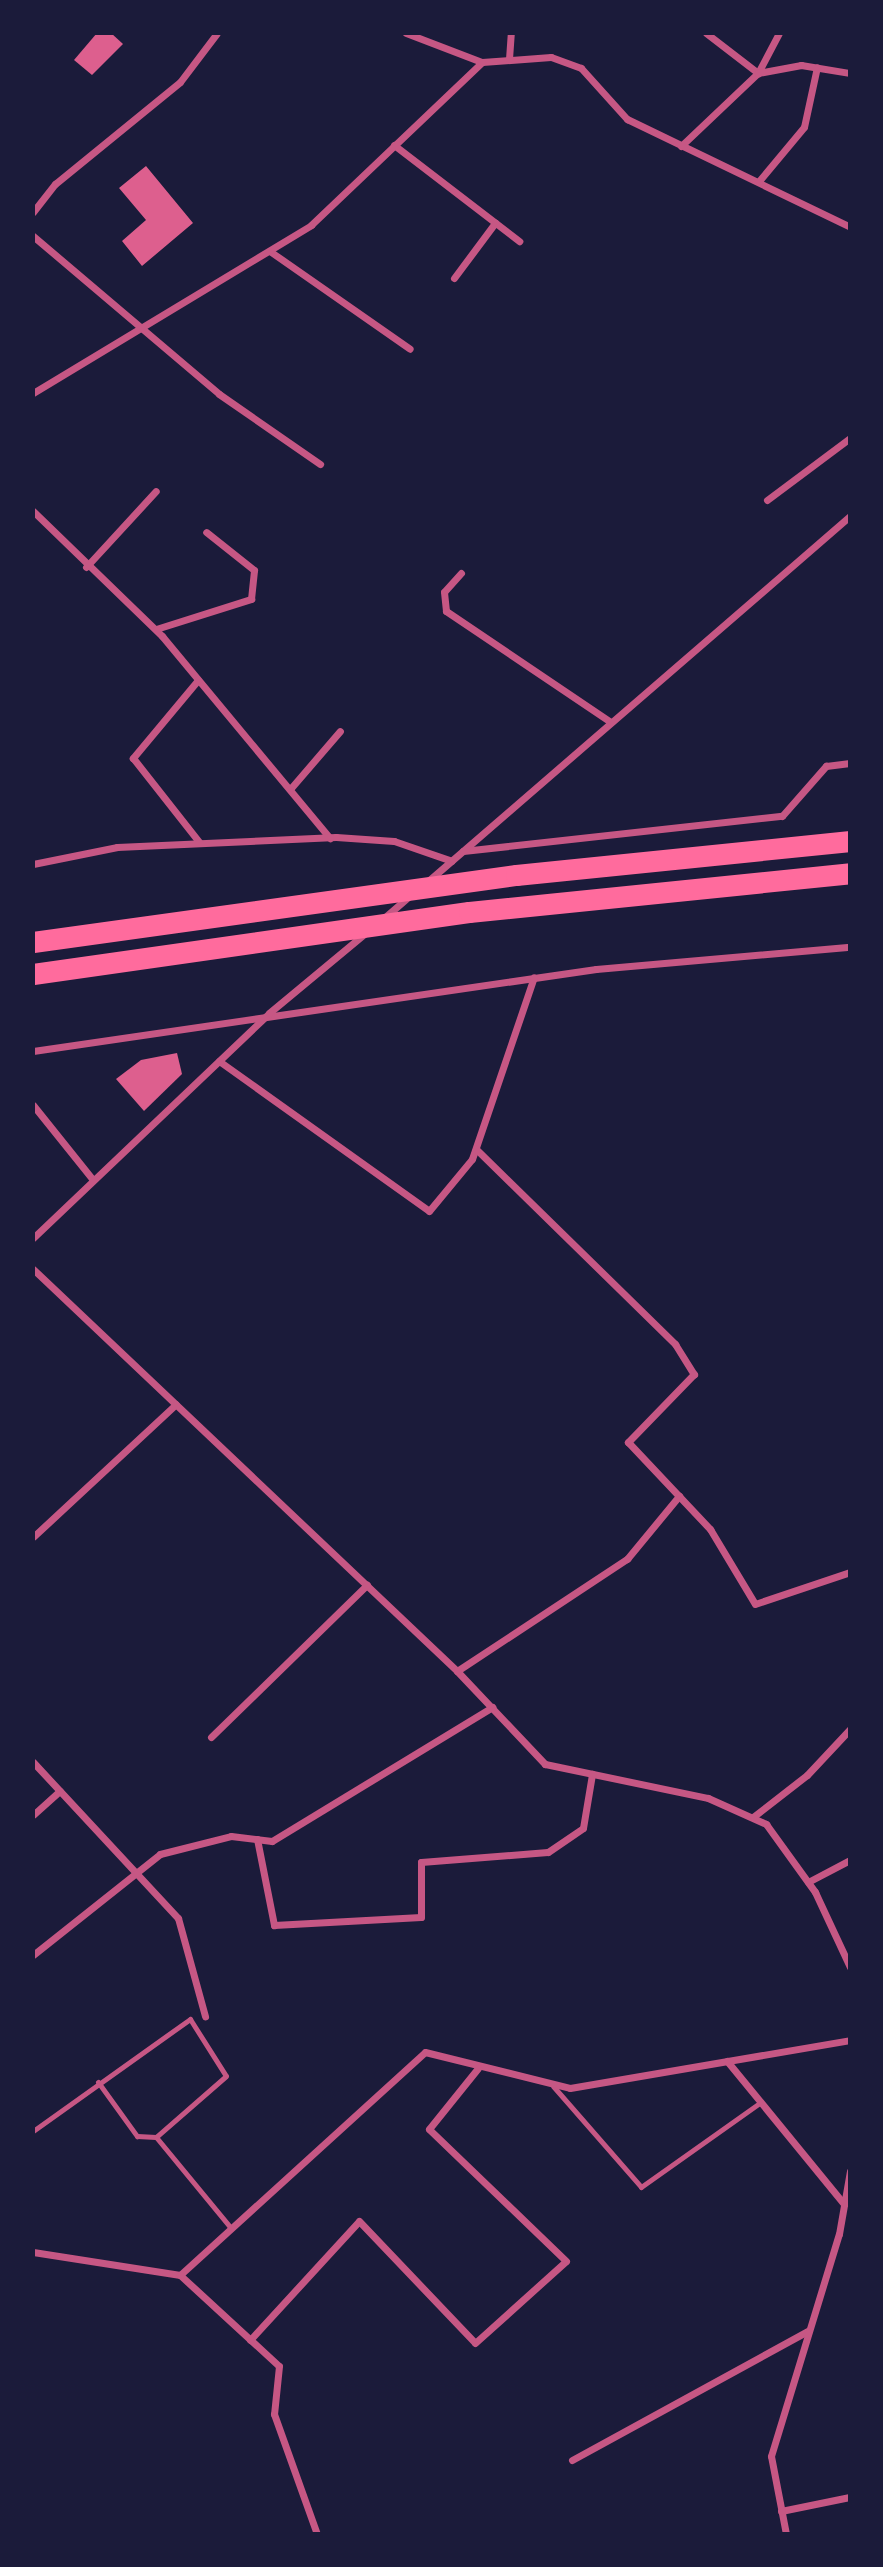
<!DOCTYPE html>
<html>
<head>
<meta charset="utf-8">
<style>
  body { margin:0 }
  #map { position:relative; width:883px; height:2567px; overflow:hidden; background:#1b1b3a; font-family:Georgia,serif }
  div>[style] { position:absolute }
  .building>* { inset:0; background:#dd5f8e }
  .service>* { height:5px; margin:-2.5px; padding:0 2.5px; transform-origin:2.5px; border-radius:2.5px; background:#c65784 }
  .minor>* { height:7px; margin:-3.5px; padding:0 3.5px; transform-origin:3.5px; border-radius:3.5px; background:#c65784 }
  .motorway>* { height:21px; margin:-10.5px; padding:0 10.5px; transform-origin:10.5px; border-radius:10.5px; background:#ff6b9d }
  span { translate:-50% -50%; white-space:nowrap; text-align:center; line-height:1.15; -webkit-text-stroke:5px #1b1b3a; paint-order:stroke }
  .frame { position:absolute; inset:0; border:35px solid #1b1b3a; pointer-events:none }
</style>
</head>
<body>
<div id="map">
  <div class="building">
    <div style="clip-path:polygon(97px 33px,111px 33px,123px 44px,92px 75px,74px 60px)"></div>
    <div style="clip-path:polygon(146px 166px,193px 223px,142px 266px,122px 241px,146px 220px,119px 188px)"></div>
    <div style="clip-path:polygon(177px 1053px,182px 1074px,144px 1111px,116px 1079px,141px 1060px)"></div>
  </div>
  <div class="service">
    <div style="left:98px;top:2082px;width:67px;rotate:54.2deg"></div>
    <div style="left:137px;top:2136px;width:19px;rotate:3deg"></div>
    <div style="left:553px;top:2086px;width:134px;rotate:48.9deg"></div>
    <div style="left:641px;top:2187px;width:147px;rotate:-35.3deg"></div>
    <div style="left:33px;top:2131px;width:193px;rotate:-35.5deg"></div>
    <div style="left:190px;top:2019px;width:67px;rotate:57.7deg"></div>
    <div style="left:226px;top:2076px;width:93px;rotate:138.9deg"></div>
    <div style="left:156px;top:2137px;width:118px;rotate:50.5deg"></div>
  </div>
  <div class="minor">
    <div style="left:406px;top:33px;width:81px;rotate:20.9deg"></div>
    <div style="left:482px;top:62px;width:69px;rotate:-4.1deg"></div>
    <div style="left:551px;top:57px;width:32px;rotate:20deg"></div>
    <div style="left:581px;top:68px;width:69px;rotate:48deg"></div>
    <div style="left:627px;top:119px;width:248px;rotate:25.8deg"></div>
    <div style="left:706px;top:33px;width:66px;rotate:37.6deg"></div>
    <div style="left:758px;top:73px;width:45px;rotate:-62.3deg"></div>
    <div style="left:509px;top:59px;width:26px;rotate:-86deg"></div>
    <div style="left:394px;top:145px;width:158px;rotate:37.5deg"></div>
    <div style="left:681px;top:146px;width:106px;rotate:-43.5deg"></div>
    <div style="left:758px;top:73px;width:44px;rotate:-10.5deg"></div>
    <div style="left:801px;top:65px;width:50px;rotate:9.3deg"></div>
    <div style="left:759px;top:181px;width:70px;rotate:-50.2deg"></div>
    <div style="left:804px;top:127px;width:61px;rotate:-77.8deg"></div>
    <div style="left:33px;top:212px;width:36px;rotate:-52deg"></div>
    <div style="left:55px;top:184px;width:161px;rotate:-39.2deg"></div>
    <div style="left:180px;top:82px;width:61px;rotate:-52.9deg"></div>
    <div style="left:33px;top:236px;width:244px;rotate:40.3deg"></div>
    <div style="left:219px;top:394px;width:123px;rotate:34.7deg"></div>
    <div style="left:271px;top:252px;width:169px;rotate:34.9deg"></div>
    <div style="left:454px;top:278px;width:69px;rotate:-53.3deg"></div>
    <div style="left:33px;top:393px;width:325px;rotate:-31.1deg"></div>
    <div style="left:311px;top:225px;width:236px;rotate:-43.6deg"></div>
    <div style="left:767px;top:500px;width:104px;rotate:-36.8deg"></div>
    <div style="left:33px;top:511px;width:180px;rotate:44.1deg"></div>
    <div style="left:162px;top:636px;width:263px;rotate:50.3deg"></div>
    <div style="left:86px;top:567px;width:103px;rotate:-47.4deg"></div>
    <div style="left:461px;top:573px;width:25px;rotate:132deg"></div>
    <div style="left:444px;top:592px;width:19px;rotate:84deg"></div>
    <div style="left:446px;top:611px;width:197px;rotate:34deg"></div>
    <div style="left:156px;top:629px;width:100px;rotate:-17.5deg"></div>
    <div style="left:251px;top:599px;width:29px;rotate:-84deg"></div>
    <div style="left:254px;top:570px;width:61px;rotate:-141.6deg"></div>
    <div style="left:198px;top:680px;width:102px;rotate:129.8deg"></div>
    <div style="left:133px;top:758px;width:108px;rotate:51.8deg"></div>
    <div style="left:291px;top:788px;width:75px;rotate:-49.3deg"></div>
    <div style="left:463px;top:851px;width:321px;rotate:-6.3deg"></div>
    <div style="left:782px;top:816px;width:67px;rotate:-48.7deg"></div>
    <div style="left:826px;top:766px;width:24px;rotate:-7deg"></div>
    <div style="left:33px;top:864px;width:86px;rotate:-11.4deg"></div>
    <div style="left:117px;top:847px;width:219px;rotate:-2.6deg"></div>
    <div style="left:336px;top:837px;width:58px;rotate:3.9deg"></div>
    <div style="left:394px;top:841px;width:61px;rotate:19deg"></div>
    <div style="left:427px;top:882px;width:559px;rotate:-40.87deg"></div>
    <div style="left:384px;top:918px;width:33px;rotate:-41deg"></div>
    <div style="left:33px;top:1051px;width:569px;rotate:-8.29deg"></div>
    <div style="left:596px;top:969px;width:255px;rotate:-5deg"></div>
    <div style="left:219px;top:1061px;width:258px;rotate:35.5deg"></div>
    <div style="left:429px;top:1211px;width:67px;rotate:-50.4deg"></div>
    <div style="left:472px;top:1159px;width:192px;rotate:-71.2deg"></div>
    <div style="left:33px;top:1105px;width:96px;rotate:51.3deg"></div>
    <div style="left:476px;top:1149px;width:279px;rotate:44.4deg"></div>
    <div style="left:675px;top:1344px;width:36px;rotate:58deg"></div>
    <div style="left:694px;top:1374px;width:95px;rotate:134.1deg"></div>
    <div style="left:628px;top:1442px;width:120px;rotate:46.7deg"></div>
    <div style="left:710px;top:1529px;width:87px;rotate:59deg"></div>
    <div style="left:755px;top:1604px;width:100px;rotate:-18.6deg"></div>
    <div style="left:33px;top:1238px;width:326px;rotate:-43.6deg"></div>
    <div style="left:269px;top:1013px;width:124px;rotate:-39.7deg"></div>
    <div style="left:33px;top:1269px;width:584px;rotate:43.47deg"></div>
    <div style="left:457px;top:1671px;width:128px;rotate:46.6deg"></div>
    <div style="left:545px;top:1764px;width:167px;rotate:11.8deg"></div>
    <div style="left:708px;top:1798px;width:64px;rotate:24.1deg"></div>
    <div style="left:766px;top:1824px;width:84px;rotate:54.2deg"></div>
    <div style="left:815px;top:1892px;width:83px;rotate:65deg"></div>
    <div style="left:33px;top:1537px;width:195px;rotate:-42.9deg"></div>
    <div style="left:457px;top:1671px;width:204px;rotate:-33.4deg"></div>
    <div style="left:627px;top:1559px;width:82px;rotate:-50.5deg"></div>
    <div style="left:211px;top:1737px;width:218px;rotate:-44.3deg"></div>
    <div style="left:33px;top:1762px;width:213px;rotate:47.1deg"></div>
    <div style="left:178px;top:1918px;width:102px;rotate:74.6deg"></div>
    <div style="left:33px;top:1815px;width:36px;rotate:-42deg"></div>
    <div style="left:753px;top:1817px;width:68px;rotate:-37.9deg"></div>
    <div style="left:807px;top:1775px;width:63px;rotate:-46.9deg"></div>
    <div style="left:257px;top:1839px;width:88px;rotate:78.8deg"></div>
    <div style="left:274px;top:1925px;width:147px;rotate:-3.1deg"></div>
    <div style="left:421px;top:1917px;width:55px;rotate:-90deg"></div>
    <div style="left:421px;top:1862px;width:127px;rotate:-4.5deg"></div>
    <div style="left:548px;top:1852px;width:42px;rotate:-34.4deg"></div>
    <div style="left:583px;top:1828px;width:55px;rotate:-80.5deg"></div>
    <div style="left:808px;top:1882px;width:47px;rotate:-27.6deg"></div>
    <div style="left:33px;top:1955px;width:162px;rotate:-38.5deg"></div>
    <div style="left:160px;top:1854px;width:73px;rotate:-14.2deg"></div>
    <div style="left:231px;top:1836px;width:41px;rotate:7deg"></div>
    <div style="left:272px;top:1841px;width:258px;rotate:-31.3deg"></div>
    <div style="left:727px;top:2061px;width:185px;rotate:50.7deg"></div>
    <div style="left:33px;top:2252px;width:149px;rotate:8.9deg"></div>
    <div style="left:180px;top:2275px;width:134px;rotate:42.6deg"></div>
    <div style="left:279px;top:2366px;width:48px;rotate:95.9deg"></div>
    <div style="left:274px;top:2414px;width:127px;rotate:70.3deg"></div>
    <div style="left:180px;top:2275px;width:331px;rotate:-42.3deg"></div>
    <div style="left:425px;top:2052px;width:149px;rotate:13.9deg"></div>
    <div style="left:570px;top:2088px;width:284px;rotate:-9.7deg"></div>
    <div style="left:250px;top:2340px;width:161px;rotate:-47.5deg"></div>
    <div style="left:359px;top:2221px;width:168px;rotate:46.4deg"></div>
    <div style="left:475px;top:2343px;width:122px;rotate:-42deg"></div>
    <div style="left:566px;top:2261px;width:190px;rotate:-136.1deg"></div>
    <div style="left:429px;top:2129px;width:78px;rotate:-51.2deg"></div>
    <div style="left:572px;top:2460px;width:270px;rotate:-28.7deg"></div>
    <div style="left:781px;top:2511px;width:70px;rotate:-11.5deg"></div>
    <div style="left:786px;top:2534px;width:79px;rotate:-100.9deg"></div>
    <div style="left:771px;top:2456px;width:232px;rotate:-73deg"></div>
    <div style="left:839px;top:2234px;width:64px;rotate:-80.1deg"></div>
  </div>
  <div class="motorway">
    <div style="left:33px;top:942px;width:488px;rotate:-7.9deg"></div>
    <div style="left:516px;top:875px;width:336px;rotate:-5.8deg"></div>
    <div style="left:33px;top:974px;width:440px;rotate:-8.1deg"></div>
    <div style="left:469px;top:912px;width:383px;rotate:-5.8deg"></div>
  </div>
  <div class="frame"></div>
</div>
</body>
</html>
